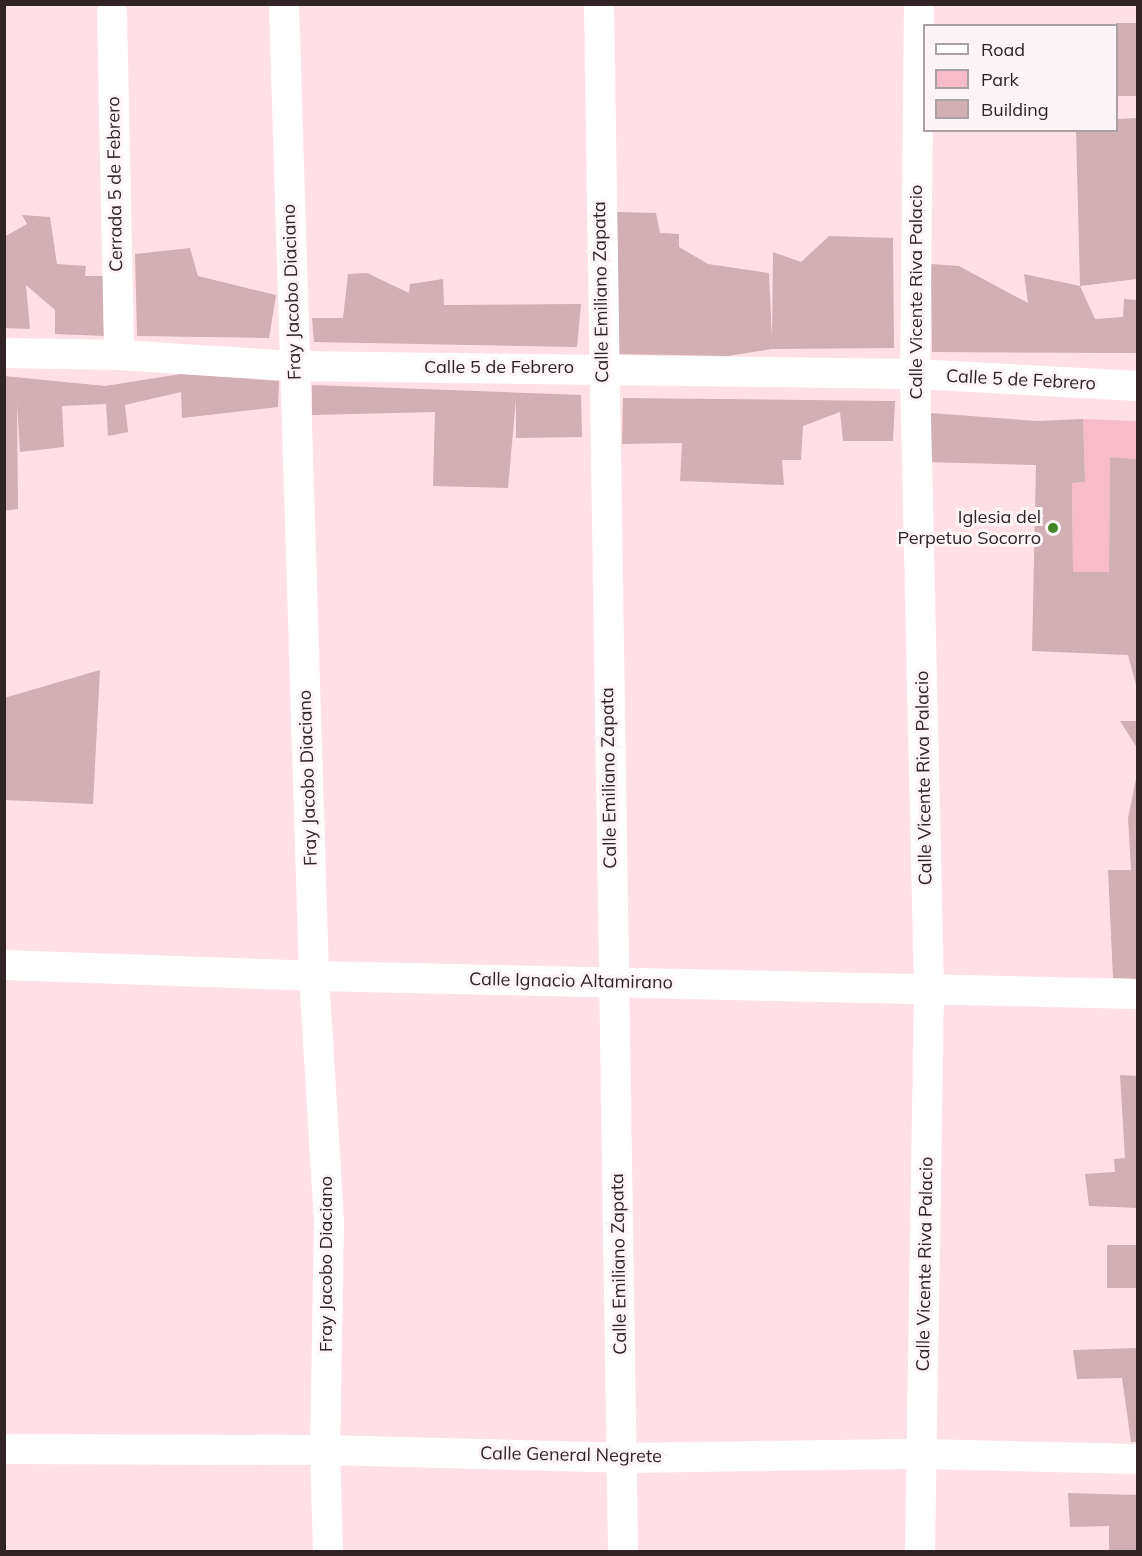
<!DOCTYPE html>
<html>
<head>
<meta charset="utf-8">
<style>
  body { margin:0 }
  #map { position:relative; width:1142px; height:1556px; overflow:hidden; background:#ffe0e6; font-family:Mulish,sans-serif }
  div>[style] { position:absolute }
  .green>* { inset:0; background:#f8bcc9 }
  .building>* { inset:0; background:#d2aeb5; transform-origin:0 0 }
  .minor>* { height:30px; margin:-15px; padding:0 15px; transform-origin:15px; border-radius:15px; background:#fff }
  .dots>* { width:16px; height:16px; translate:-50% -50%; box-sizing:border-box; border:3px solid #fcf4f6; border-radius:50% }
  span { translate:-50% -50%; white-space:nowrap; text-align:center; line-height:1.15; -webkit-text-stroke:6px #fcf4f6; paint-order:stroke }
  .street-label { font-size:18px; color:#312326 }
  .poi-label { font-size:18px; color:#312326 }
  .right { translate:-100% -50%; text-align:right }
  .frame { position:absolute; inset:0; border:6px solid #312326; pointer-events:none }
  .legend { position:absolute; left:923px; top:24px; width:195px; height:108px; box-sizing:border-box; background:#fcf4f6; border:2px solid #aba0a3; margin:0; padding:8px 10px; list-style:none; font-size:18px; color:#312326 }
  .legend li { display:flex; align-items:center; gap:12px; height:30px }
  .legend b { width:30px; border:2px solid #aba0a3 }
</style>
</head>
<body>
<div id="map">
  <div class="green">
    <div style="clip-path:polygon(1083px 419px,1137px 421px,1137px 459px,1110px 457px,1109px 572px,1073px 572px,1072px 483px,1085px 482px)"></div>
  </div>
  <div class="building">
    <div style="left:1137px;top:23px;width:73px;height:21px;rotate:90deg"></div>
    <div style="clip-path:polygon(1137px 118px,1137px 279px,1080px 286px,1076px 130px,1116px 130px,1116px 119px)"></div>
    <div style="clip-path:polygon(617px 212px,656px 213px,660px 233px,679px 234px,679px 247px,708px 264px,769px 273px,772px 339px,773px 252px,801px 262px,829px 236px,893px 238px,894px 348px,772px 349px,728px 356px,618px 354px)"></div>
    <div style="clip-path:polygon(22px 215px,50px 217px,57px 264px,86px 266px,85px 276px,103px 276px,104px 336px,55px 334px,55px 310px,26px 285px,30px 329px,4px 328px,4px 237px,27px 224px)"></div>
    <div style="clip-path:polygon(190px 248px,198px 276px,276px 295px,269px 338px,137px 336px,135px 254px)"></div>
    <div style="clip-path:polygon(931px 264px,959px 266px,1028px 303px,1024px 274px,1080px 286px,1095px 319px,1123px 317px,1124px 299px,1137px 300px,1137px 353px,932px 352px)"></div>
    <div style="clip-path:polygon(367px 273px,409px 293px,410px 284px,443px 279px,444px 305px,581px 304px,577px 347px,314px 342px,312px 318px,343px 318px,348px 274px)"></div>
    <div style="clip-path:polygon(181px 374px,279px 381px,278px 407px,182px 418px,181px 392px,125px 405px,128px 432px,108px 436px,106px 404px,62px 406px,64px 447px,20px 452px,17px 403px,18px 509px,4px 511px,4px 376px,105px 386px)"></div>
    <div style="clip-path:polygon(312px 385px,581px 395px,582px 437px,516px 438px,516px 399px,508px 488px,433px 486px,435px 412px,312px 415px)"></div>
    <div style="clip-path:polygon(623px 398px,895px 401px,893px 441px,843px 441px,840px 412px,803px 426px,801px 460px,782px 460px,784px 485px,680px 481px,682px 443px,622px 444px)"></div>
    <div style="clip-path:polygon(930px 413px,1037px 421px,1083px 419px,1085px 482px,1072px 483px,1073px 572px,1109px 572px,1110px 457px,1137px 459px,1137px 689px,1128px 655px,1032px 651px,1036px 465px,925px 462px)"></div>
    <div style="clip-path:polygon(100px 670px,93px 804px,4px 800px,4px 698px)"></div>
    <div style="clip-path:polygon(1120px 721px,1137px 721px,1137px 748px)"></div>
    <div style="clip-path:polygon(1137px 774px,1137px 979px,1113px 978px,1108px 870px,1131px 870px,1128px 818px)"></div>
    <div style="clip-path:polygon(1120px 1075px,1137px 1076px,1137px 1208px,1089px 1206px,1085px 1174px,1115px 1172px,1114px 1159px,1125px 1158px)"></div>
    <div style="left:1107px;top:1245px;width:30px;height:43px"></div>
    <div style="clip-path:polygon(1137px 1348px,1137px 1442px,1131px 1442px,1122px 1378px,1077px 1379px,1073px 1350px)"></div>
    <div style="clip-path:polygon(1068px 1493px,1137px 1495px,1137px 1551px,1109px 1551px,1109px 1526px,1070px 1527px)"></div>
  </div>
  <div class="minor">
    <div style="left:284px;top:4px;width:972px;rotate:88.23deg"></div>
    <div style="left:314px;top:976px;width:248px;rotate:86.5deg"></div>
    <div style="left:329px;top:1224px;width:226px;rotate:91deg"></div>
    <div style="left:325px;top:1450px;width:102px;rotate:88.3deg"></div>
    <div style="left:599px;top:4px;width:1548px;rotate:89.11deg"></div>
    <div style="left:919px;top:4px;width:370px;rotate:90.6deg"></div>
    <div style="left:915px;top:374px;width:616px;rotate:88.7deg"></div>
    <div style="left:929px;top:990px;width:562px;rotate:90.92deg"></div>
    <div style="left:112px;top:12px;width:343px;rotate:88.8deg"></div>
    <div style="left:4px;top:353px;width:115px;rotate:1deg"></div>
    <div style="left:119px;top:355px;width:175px;rotate:3.6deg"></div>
    <div style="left:294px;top:366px;width:621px;rotate:0.74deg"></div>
    <div style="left:915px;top:374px;width:223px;rotate:3.1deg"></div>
    <div style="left:4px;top:965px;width:310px;rotate:2deg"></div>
    <div style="left:314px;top:976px;width:824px;rotate:1.25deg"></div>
    <div style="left:4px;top:1449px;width:321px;rotate:0.2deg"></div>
    <div style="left:325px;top:1450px;width:298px;rotate:1.5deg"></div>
    <div style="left:623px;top:1458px;width:298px;rotate:-0.8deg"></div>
    <div style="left:921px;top:1454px;width:217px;rotate:1.3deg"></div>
  </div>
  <div class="dots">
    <div style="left:1053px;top:528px;background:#418529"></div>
  </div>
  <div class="street-label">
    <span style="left:115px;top:184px;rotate:-91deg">Cerrada 5 de Febrero</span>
    <span style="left:292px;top:292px;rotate:-92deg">Fray Jacobo Diaciano</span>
    <span style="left:601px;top:292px;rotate:-91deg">Calle Emiliano Zapata</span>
    <span style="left:916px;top:292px;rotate:-90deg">Calle Vicente Riva Palacio</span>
    <span style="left:499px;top:367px">Calle 5 de Febrero</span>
    <span style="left:1021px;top:380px;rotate:3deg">Calle 5 de Febrero</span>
    <span style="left:308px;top:778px;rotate:-92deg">Fray Jacobo Diaciano</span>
    <span style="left:609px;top:778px;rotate:-91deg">Calle Emiliano Zapata</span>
    <span style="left:924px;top:778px;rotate:-91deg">Calle Vicente Riva Palacio</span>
    <span style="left:571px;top:981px;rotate:1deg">Calle Ignacio Altamirano</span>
    <span style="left:326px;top:1264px;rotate:-90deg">Fray Jacobo Diaciano</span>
    <span style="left:619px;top:1264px;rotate:-91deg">Calle Emiliano Zapata</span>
    <span style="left:925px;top:1264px;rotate:-89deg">Calle Vicente Riva Palacio</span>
    <span style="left:571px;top:1455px;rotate:1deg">Calle General Negrete</span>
  </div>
  <div class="poi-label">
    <span class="right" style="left:1041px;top:528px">Iglesia del<br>Perpetuo Socorro</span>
  </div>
  <div class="frame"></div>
  <ul class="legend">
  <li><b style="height:8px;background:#fff"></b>Road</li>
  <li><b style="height:16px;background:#f8bcc9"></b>Park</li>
  <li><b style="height:16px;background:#d2aeb5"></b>Building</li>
  </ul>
</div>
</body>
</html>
